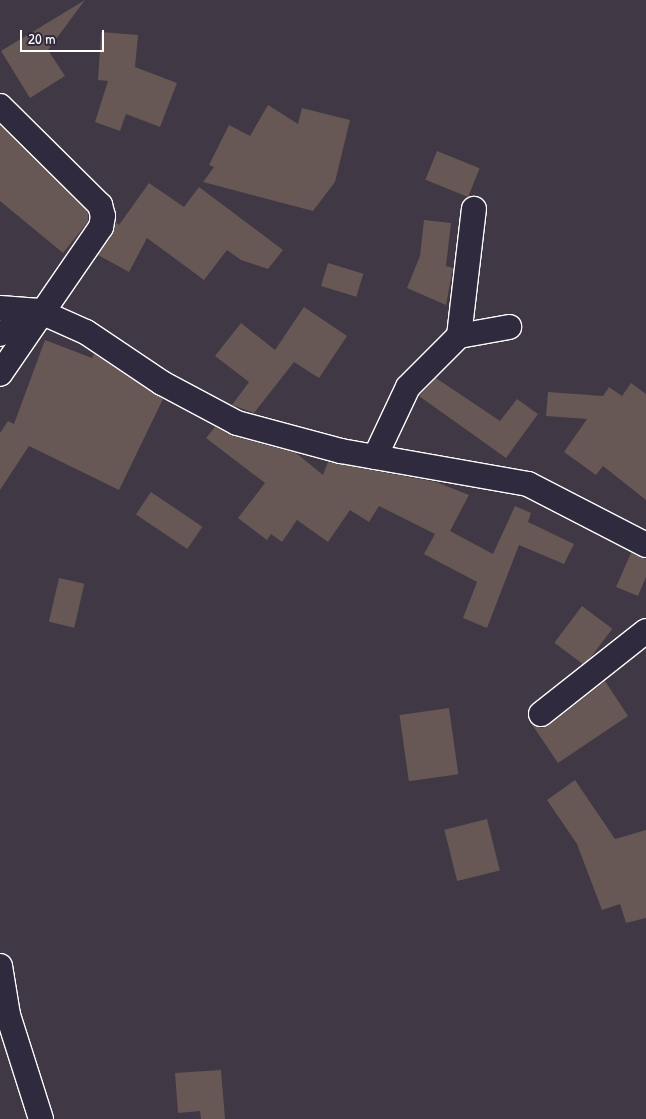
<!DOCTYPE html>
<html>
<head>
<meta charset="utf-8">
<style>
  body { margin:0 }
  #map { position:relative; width:646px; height:1119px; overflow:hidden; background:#403844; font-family:"Patrick Hand",sans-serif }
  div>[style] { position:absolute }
  .building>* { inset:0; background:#675755; transform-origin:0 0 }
  .roads { filter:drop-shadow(1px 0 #fff) drop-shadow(-1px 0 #fff) drop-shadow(0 1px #fff) drop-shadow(0 -1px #fff) }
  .street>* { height:24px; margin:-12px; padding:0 12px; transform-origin:12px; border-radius:12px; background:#2f2a3d }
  span { translate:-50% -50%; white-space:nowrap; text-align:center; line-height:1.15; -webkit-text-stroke:4px #2f2a3d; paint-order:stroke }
  .scale { position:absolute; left:20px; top:30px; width:84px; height:22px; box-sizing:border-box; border:2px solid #fff; border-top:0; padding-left:6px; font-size:15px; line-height:18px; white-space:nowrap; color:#fff; -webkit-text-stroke:4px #2f2a3d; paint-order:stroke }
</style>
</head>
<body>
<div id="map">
  <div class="building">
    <div style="clip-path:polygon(85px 0,48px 50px,65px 76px,30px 98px,1px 51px)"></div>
    <div style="clip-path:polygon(101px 32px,138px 35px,135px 67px,177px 83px,160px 127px,126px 114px,120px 131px,95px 122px,108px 81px,98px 80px)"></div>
    <div style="clip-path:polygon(268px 105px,298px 124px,302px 108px,350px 120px,335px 182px,313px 211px,203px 182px,214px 167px,209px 165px,229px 125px,250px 136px)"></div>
    <div style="clip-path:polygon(0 125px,88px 212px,88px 222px,63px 253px,0 201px)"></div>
    <div style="left:437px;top:151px;width:46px;height:31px;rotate:22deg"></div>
    <div style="clip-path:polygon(149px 183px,184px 207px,199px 187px,283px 250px,268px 269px,241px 260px,227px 250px,204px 280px,147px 238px,129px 272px,98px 255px,113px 234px,116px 222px,119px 225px)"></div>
    <div style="clip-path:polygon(424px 220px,451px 223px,446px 266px,453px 268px,446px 305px,407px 288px,420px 256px)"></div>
    <div style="left:328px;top:263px;width:37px;height:24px;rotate:17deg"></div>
    <div style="clip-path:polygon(304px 307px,347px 336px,319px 378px,294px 362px,254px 413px,232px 405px,249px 382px,215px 356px,241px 323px,275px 350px)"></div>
    <div style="clip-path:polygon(45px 340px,92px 358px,94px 354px,163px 399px,119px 490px,29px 446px,0 490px,0 433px,8px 421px,14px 424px)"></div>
    <div style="clip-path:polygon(436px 378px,500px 421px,517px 399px,538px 414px,506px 458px,419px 396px)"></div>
    <div style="clip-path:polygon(631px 383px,646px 394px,646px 500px,603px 466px,596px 475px,564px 452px,587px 419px,546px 416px,548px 392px,603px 396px,609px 387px,622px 396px)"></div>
    <div style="clip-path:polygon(215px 427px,233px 436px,296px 453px,323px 475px,328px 462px,436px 482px,469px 495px,450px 531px,493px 554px,515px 506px,531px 513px,528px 522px,574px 544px,564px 564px,519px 545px,487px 628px,463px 618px,477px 582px,424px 554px,435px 534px,379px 506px,369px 522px,350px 510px,328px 542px,297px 520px,282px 542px,271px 534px,267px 540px,238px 518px,265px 483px,206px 438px)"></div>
    <div style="left:151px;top:492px;width:62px;height:27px;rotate:34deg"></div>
    <div style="clip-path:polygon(631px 553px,646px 559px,646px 577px,638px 596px,616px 587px)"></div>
    <div style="left:59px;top:578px;width:26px;height:45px;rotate:13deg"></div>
    <div style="left:582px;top:606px;width:38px;height:46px;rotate:37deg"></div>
    <div style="clip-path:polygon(605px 681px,628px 716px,558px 763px,531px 723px,542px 728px,549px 725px)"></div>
    <div style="left:449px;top:708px;width:67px;height:50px;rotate:82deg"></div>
    <div style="clip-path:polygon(575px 780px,615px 839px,646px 830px,646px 918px,626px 923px,620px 904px,602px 910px,577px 844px,547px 800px)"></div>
    <div style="left:487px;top:819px;width:53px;height:44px;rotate:76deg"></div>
    <div style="clip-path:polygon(221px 1070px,225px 1119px,201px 1119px,200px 1111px,178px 1113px,175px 1073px)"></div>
  </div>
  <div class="roads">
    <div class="street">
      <div style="left:0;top:106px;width:141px;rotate:44.7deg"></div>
      <div style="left:100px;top:205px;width:11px;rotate:75deg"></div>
      <div style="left:103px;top:216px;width:11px;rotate:100deg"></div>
      <div style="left:101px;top:227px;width:178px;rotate:124.5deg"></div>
      <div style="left:0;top:308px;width:40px;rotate:4.3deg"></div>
      <div style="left:0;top:334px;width:47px;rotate:-28.2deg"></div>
      <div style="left:41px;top:312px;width:49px;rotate:24deg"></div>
      <div style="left:86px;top:332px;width:92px;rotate:33.9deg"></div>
      <div style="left:162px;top:383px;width:85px;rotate:28.1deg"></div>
      <div style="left:237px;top:423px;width:108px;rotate:15.1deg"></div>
      <div style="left:341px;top:451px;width:190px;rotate:10deg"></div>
      <div style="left:528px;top:484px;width:133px;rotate:27.3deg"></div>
      <div style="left:459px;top:336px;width:128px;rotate:-83.3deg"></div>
      <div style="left:375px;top:457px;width:77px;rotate:-64.8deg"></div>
      <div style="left:408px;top:387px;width:72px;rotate:-45deg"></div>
      <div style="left:459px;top:336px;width:51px;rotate:-10.2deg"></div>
      <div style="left:541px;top:714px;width:134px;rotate:-38.3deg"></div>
      <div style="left:0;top:966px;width:50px;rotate:80.7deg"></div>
      <div style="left:8px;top:1015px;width:109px;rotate:72.4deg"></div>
    </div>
  </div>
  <div class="scale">20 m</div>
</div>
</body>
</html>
